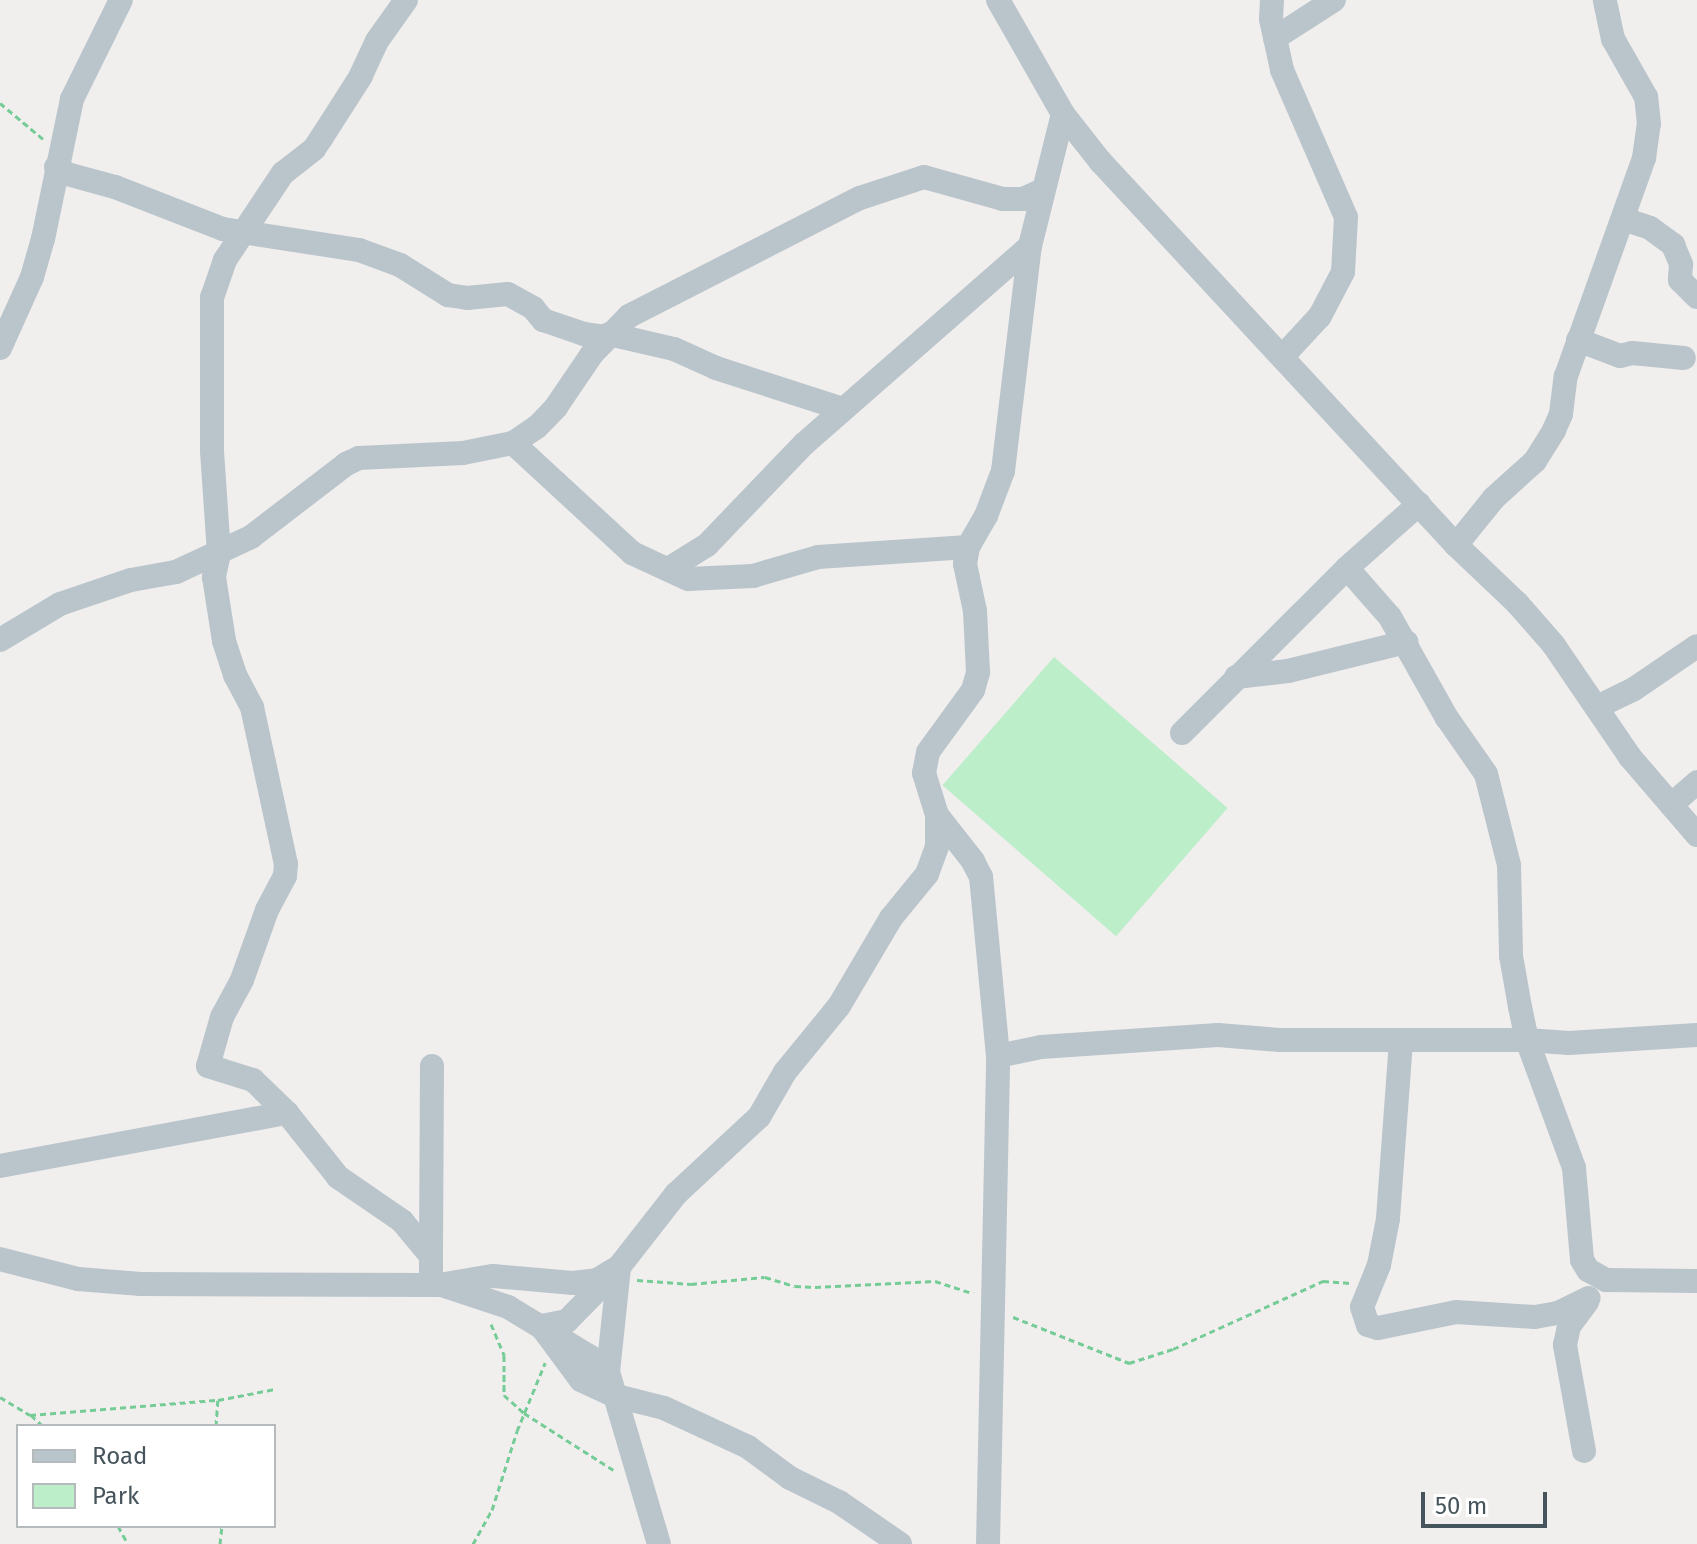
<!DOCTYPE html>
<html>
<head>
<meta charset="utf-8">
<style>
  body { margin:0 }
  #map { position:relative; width:1697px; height:1544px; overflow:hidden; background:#f1eeee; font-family:"Fira Sans",sans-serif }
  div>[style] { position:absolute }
  .green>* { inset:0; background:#bceeca; transform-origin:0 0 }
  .path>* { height:3px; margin-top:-1.5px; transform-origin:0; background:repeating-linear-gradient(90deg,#75cc96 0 6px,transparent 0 10px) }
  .minor>* { height:24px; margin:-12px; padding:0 12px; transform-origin:12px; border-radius:12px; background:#bac5cb }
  span { translate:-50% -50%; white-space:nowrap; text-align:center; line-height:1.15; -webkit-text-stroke:6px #fff; paint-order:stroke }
  .legend { position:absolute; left:16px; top:1424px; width:260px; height:104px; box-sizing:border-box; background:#fff; border:2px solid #b5bbbd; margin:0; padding:10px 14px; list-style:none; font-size:24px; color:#46545b }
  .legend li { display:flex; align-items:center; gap:16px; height:40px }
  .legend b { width:40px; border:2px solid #b5bbbd }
  .scale { position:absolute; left:1421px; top:1492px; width:126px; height:36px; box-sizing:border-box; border:4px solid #46545b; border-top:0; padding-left:10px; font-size:24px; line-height:28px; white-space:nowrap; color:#46545b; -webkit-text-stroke:6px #fff; paint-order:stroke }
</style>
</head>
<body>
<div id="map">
  <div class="green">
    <div style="left:1054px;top:657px;width:230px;height:170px;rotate:41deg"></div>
  </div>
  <div class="path">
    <div style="left:0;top:103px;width:56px;rotate:39.9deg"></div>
    <div style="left:637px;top:1280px;width:54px;rotate:4.2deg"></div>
    <div style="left:691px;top:1284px;width:74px;rotate:-5.4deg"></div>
    <div style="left:765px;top:1277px;width:31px;rotate:17deg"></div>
    <div style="left:795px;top:1286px;width:20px;rotate:3deg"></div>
    <div style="left:815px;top:1287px;width:120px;rotate:-2.9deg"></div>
    <div style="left:935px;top:1281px;width:40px;rotate:18deg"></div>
    <div style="left:1013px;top:1317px;width:125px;rotate:21.6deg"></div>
    <div style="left:1129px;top:1363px;width:46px;rotate:-17.7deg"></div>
    <div style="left:1173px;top:1349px;width:165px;rotate:-24.4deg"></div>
    <div style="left:1323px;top:1281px;width:28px;rotate:4deg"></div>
    <div style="left:491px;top:1324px;width:34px;rotate:67deg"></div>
    <div style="left:504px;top:1355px;width:40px;rotate:90deg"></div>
    <div style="left:504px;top:1395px;width:27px;rotate:42deg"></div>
    <div style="left:524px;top:1413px;width:108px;rotate:32.5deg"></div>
    <div style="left:0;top:1397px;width:35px;rotate:31deg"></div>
    <div style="left:30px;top:1415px;width:189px;rotate:-4.6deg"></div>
    <div style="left:218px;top:1400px;width:58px;rotate:-10.9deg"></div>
    <div style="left:31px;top:1415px;width:16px;rotate:43deg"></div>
    <div style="left:216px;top:1426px;width:26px;rotate:-86deg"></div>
    <div style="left:118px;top:1526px;width:21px;rotate:61deg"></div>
    <div style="left:220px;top:1544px;width:18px;rotate:-84deg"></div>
    <div style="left:473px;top:1544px;width:39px;rotate:-61deg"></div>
    <div style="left:492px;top:1510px;width:83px;rotate:-72.4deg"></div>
    <div style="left:517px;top:1431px;width:74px;rotate:-67.6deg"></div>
  </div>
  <div class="minor">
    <div style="left:406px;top:0;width:50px;rotate:125.3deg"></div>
    <div style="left:377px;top:41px;width:38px;rotate:115deg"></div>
    <div style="left:361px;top:76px;width:72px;rotate:122.6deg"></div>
    <div style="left:322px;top:137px;width:14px;rotate:124deg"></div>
    <div style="left:314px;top:149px;width:39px;rotate:142deg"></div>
    <div style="left:283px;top:173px;width:105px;rotate:123.7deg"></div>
    <div style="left:225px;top:260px;width:39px;rotate:109deg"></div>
    <div style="left:212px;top:297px;width:154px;rotate:90deg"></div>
    <div style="left:212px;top:451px;width:102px;rotate:86.1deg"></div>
    <div style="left:219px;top:553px;width:25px;rotate:102deg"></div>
    <div style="left:214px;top:577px;width:65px;rotate:81.1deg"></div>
    <div style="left:224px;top:641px;width:36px;rotate:72deg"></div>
    <div style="left:235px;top:675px;width:36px;rotate:62deg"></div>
    <div style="left:252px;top:707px;width:161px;rotate:77.8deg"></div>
    <div style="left:286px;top:864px;width:12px;rotate:95deg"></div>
    <div style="left:285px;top:876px;width:38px;rotate:118deg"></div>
    <div style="left:267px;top:910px;width:74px;rotate:109.7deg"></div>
    <div style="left:242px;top:980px;width:42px;rotate:118.4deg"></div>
    <div style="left:222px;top:1017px;width:51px;rotate:105.9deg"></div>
    <div style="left:208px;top:1066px;width:47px;rotate:17.3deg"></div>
    <div style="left:253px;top:1080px;width:47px;rotate:44.1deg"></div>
    <div style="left:287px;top:1113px;width:82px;rotate:51.4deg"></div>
    <div style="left:338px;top:1177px;width:78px;rotate:34.5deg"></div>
    <div style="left:402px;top:1221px;width:45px;rotate:50.4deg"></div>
    <div style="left:431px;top:1256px;width:28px;rotate:90deg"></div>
    <div style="left:998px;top:0;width:131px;rotate:60.3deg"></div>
    <div style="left:1063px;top:114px;width:60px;rotate:51.8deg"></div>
    <div style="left:1100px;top:161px;width:524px;rotate:47.17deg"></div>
    <div style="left:1456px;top:545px;width:84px;rotate:43.6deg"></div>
    <div style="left:1517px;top:603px;width:55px;rotate:48.7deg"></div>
    <div style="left:1553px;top:644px;width:137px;rotate:55.7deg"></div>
    <div style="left:1630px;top:757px;width:103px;rotate:49.3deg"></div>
    <div style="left:1272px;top:0;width:19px;rotate:93deg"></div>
    <div style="left:1271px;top:19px;width:52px;rotate:77.8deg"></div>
    <div style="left:1282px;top:70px;width:160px;rotate:66.5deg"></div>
    <div style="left:1346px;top:217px;width:55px;rotate:93.1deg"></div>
    <div style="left:1343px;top:272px;width:50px;rotate:117.6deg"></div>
    <div style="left:1320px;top:316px;width:56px;rotate:132.8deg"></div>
    <div style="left:1275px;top:38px;width:70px;rotate:-32.8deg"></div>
    <div style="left:56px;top:167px;width:13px;rotate:32deg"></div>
    <div style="left:67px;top:174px;width:50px;rotate:15.2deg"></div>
    <div style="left:115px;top:187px;width:116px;rotate:21.3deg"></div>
    <div style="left:223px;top:229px;width:138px;rotate:8.8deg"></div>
    <div style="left:359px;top:250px;width:44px;rotate:20.1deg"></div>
    <div style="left:400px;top:265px;width:57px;rotate:32deg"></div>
    <div style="left:448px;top:295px;width:19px;rotate:9deg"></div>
    <div style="left:467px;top:298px;width:41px;rotate:-5.6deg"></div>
    <div style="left:508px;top:294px;width:29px;rotate:29deg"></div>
    <div style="left:533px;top:308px;width:16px;rotate:50deg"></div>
    <div style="left:543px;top:320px;width:43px;rotate:18.9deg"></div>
    <div style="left:584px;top:334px;width:21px;rotate:8deg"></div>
    <div style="left:1623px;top:219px;width:28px;rotate:18deg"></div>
    <div style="left:1650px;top:228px;width:29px;rotate:36deg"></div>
    <div style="left:1673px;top:245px;width:21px;rotate:67deg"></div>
    <div style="left:1681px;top:264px;width:16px;rotate:94deg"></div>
    <div style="left:1680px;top:280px;width:24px;rotate:45deg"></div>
    <div style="left:609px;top:334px;width:67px;rotate:13deg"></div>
    <div style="left:674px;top:349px;width:46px;rotate:24.3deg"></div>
    <div style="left:716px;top:368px;width:133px;rotate:17.9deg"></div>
    <div style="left:1578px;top:340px;width:45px;rotate:20.9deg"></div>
    <div style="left:1620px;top:356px;width:12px;rotate:-14deg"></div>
    <div style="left:1632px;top:353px;width:52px;rotate:5.5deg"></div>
    <div style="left:0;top:348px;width:78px;rotate:-65.7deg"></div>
    <div style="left:32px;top:277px;width:40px;rotate:-74deg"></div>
    <div style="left:43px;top:239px;width:143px;rotate:-78.3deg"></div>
    <div style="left:72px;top:99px;width:110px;rotate:-63.7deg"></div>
    <div style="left:513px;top:443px;width:162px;rotate:42.7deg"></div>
    <div style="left:632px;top:553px;width:62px;rotate:24.9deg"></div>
    <div style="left:688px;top:579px;width:65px;rotate:-2.6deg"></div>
    <div style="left:753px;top:576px;width:68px;rotate:-16.3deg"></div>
    <div style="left:818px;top:557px;width:150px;rotate:-3.8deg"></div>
    <div style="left:1419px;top:504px;width:96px;rotate:138.4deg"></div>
    <div style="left:1347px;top:568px;width:65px;rotate:48.7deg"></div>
    <div style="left:1390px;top:617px;width:116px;rotate:60.6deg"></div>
    <div style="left:1447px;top:718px;width:68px;rotate:55.1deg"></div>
    <div style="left:1486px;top:774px;width:94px;rotate:75.8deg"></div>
    <div style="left:1509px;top:865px;width:91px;rotate:88.7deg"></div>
    <div style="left:1511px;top:956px;width:52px;rotate:80deg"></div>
    <div style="left:1520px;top:1007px;width:34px;rotate:78deg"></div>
    <div style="left:1527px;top:1040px;width:136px;rotate:69.8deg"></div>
    <div style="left:1574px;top:1168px;width:92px;rotate:85deg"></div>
    <div style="left:1582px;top:1260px;width:12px;rotate:59deg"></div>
    <div style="left:1588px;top:1270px;width:21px;rotate:29deg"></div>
    <div style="left:1606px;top:1280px;width:91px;rotate:0.6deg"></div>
    <div style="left:1456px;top:545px;width:60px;rotate:-51deg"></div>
    <div style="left:1494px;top:498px;width:55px;rotate:-42.1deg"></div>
    <div style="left:1535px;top:461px;width:36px;rotate:-58deg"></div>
    <div style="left:1554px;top:430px;width:17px;rotate:-66deg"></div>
    <div style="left:1561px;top:414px;width:38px;rotate:-83deg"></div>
    <div style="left:1566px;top:376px;width:232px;rotate:-70.3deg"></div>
    <div style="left:1644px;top:158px;width:34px;rotate:-82deg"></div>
    <div style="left:1649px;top:124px;width:27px;rotate:-96deg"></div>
    <div style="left:1646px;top:97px;width:67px;rotate:-119.6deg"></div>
    <div style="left:1613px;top:39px;width:40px;rotate:-102deg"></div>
    <div style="left:670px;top:568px;width:44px;rotate:-31.9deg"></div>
    <div style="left:707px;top:545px;width:140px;rotate:-46.2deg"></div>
    <div style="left:804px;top:444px;width:300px;rotate:-41.2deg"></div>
    <div style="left:0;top:640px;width:70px;rotate:-31deg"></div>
    <div style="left:60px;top:604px;width:75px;rotate:-18.7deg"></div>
    <div style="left:131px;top:580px;width:46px;rotate:-10.1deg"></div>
    <div style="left:176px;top:572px;width:83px;rotate:-25deg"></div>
    <div style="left:251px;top:537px;width:120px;rotate:-37.5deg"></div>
    <div style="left:346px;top:464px;width:14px;rotate:-25deg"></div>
    <div style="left:359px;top:458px;width:104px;rotate:-2.8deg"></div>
    <div style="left:463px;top:453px;width:51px;rotate:-11.3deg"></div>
    <div style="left:513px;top:443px;width:29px;rotate:-34deg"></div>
    <div style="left:537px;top:427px;width:28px;rotate:-46deg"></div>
    <div style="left:556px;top:407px;width:64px;rotate:-55.8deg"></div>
    <div style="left:592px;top:354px;width:53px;rotate:-45.8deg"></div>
    <div style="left:629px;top:316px;width:259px;rotate:-27.1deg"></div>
    <div style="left:860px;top:198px;width:67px;rotate:-18.2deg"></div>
    <div style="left:924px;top:177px;width:82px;rotate:15.6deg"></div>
    <div style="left:1003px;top:199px;width:20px"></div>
    <div style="left:1023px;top:199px;width:22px;rotate:-24deg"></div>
    <div style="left:1236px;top:677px;width:52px;rotate:-6.6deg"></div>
    <div style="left:1288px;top:671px;width:122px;rotate:-13.8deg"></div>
    <div style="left:1597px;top:707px;width:41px;rotate:-25.9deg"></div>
    <div style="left:1634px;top:689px;width:76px;rotate:-34.3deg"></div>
    <div style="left:1182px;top:733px;width:233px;rotate:-45deg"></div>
    <div style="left:1671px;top:805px;width:35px;rotate:-41deg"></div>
    <div style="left:1401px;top:1041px;width:178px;rotate:94.2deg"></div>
    <div style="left:1388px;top:1219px;width:47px;rotate:101.1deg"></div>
    <div style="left:1379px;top:1265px;width:45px;rotate:112deg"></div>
    <div style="left:1362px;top:1307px;width:19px;rotate:72deg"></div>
    <div style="left:1368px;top:1325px;width:10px;rotate:17deg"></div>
    <div style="left:1378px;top:1328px;width:80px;rotate:-11.6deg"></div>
    <div style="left:1456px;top:1312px;width:79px;rotate:3.6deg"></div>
    <div style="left:1535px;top:1317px;width:23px;rotate:-10deg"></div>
    <div style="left:1558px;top:1313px;width:34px;rotate:-26deg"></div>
    <div style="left:998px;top:1056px;width:44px;rotate:-11.8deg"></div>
    <div style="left:1041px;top:1047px;width:177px;rotate:-3.9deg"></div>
    <div style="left:1218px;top:1035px;width:62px;rotate:4.6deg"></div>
    <div style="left:1280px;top:1040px;width:247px"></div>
    <div style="left:1527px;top:1040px;width:42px;rotate:4.1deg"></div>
    <div style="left:1569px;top:1043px;width:128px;rotate:-3.6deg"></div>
    <div style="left:0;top:1166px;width:292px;rotate:-10.5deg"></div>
    <div style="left:431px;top:1256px;width:190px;rotate:-89.7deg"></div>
    <div style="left:0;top:1259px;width:81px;rotate:14.4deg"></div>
    <div style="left:78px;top:1279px;width:63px;rotate:4.5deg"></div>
    <div style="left:141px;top:1284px;width:301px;rotate:0.2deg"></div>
    <div style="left:442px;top:1285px;width:70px;rotate:18.4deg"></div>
    <div style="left:508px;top:1307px;width:95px;rotate:31.2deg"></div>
    <div style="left:589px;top:1356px;width:25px;rotate:40deg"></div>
    <div style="left:608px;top:1372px;width:179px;rotate:73.5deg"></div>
    <div style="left:613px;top:1274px;width:66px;rotate:134.4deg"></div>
    <div style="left:567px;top:1321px;width:26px;rotate:169deg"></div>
    <div style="left:541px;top:1326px;width:67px;rotate:53.5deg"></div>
    <div style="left:581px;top:1380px;width:38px;rotate:25deg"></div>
    <div style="left:616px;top:1396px;width:49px;rotate:14deg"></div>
    <div style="left:664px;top:1408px;width:93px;rotate:24.9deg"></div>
    <div style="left:748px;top:1447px;width:52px;rotate:36.4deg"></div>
    <div style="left:790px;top:1478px;width:55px;rotate:26.1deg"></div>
    <div style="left:839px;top:1502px;width:74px;rotate:34.5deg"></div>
    <div style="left:445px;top:1284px;width:49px;rotate:-9.5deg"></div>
    <div style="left:493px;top:1276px;width:80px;rotate:5deg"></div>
    <div style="left:573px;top:1283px;width:24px;rotate:-7deg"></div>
    <div style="left:597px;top:1280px;width:26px;rotate:-31deg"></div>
    <div style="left:619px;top:1267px;width:93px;rotate:-52deg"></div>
    <div style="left:676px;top:1194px;width:113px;rotate:-42.9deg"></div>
    <div style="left:759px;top:1117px;width:52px;rotate:-60deg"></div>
    <div style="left:785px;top:1072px;width:85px;rotate:-50.7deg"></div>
    <div style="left:839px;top:1006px;width:102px;rotate:-59.4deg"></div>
    <div style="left:891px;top:918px;width:57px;rotate:-50.7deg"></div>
    <div style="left:927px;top:874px;width:30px;rotate:-70deg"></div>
    <div style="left:937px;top:846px;width:31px;rotate:-90deg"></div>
    <div style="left:608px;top:1372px;width:106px;rotate:-84deg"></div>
    <div style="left:1584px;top:1451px;width:108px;rotate:-100.2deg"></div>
    <div style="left:1565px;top:1345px;width:19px;rotate:-78deg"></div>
    <div style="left:1569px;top:1326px;width:30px;rotate:-53deg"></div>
    <div style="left:988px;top:1544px;width:488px;rotate:-88.8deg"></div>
    <div style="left:998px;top:1056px;width:180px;rotate:-95.4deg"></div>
    <div style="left:981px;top:877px;width:18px;rotate:-117deg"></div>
    <div style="left:973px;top:861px;width:58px;rotate:-128deg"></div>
    <div style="left:937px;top:815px;width:44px;rotate:-107.2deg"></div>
    <div style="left:924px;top:773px;width:21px;rotate:-79deg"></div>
    <div style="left:928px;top:752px;width:77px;rotate:-54deg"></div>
    <div style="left:973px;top:690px;width:19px;rotate:-74deg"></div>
    <div style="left:978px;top:672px;width:61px;rotate:-92.8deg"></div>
    <div style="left:975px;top:611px;width:48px;rotate:-102deg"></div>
    <div style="left:965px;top:564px;width:17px;rotate:-80deg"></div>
    <div style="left:968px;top:547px;width:36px;rotate:-60deg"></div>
    <div style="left:986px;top:516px;width:48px;rotate:-69.3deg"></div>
    <div style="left:1003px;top:471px;width:227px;rotate:-83.2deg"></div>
    <div style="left:1030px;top:246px;width:136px;rotate:-76deg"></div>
  </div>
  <ul class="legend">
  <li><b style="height:10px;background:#bac5cb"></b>Road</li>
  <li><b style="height:22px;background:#bceeca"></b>Park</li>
  </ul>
  <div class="scale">50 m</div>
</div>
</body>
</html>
